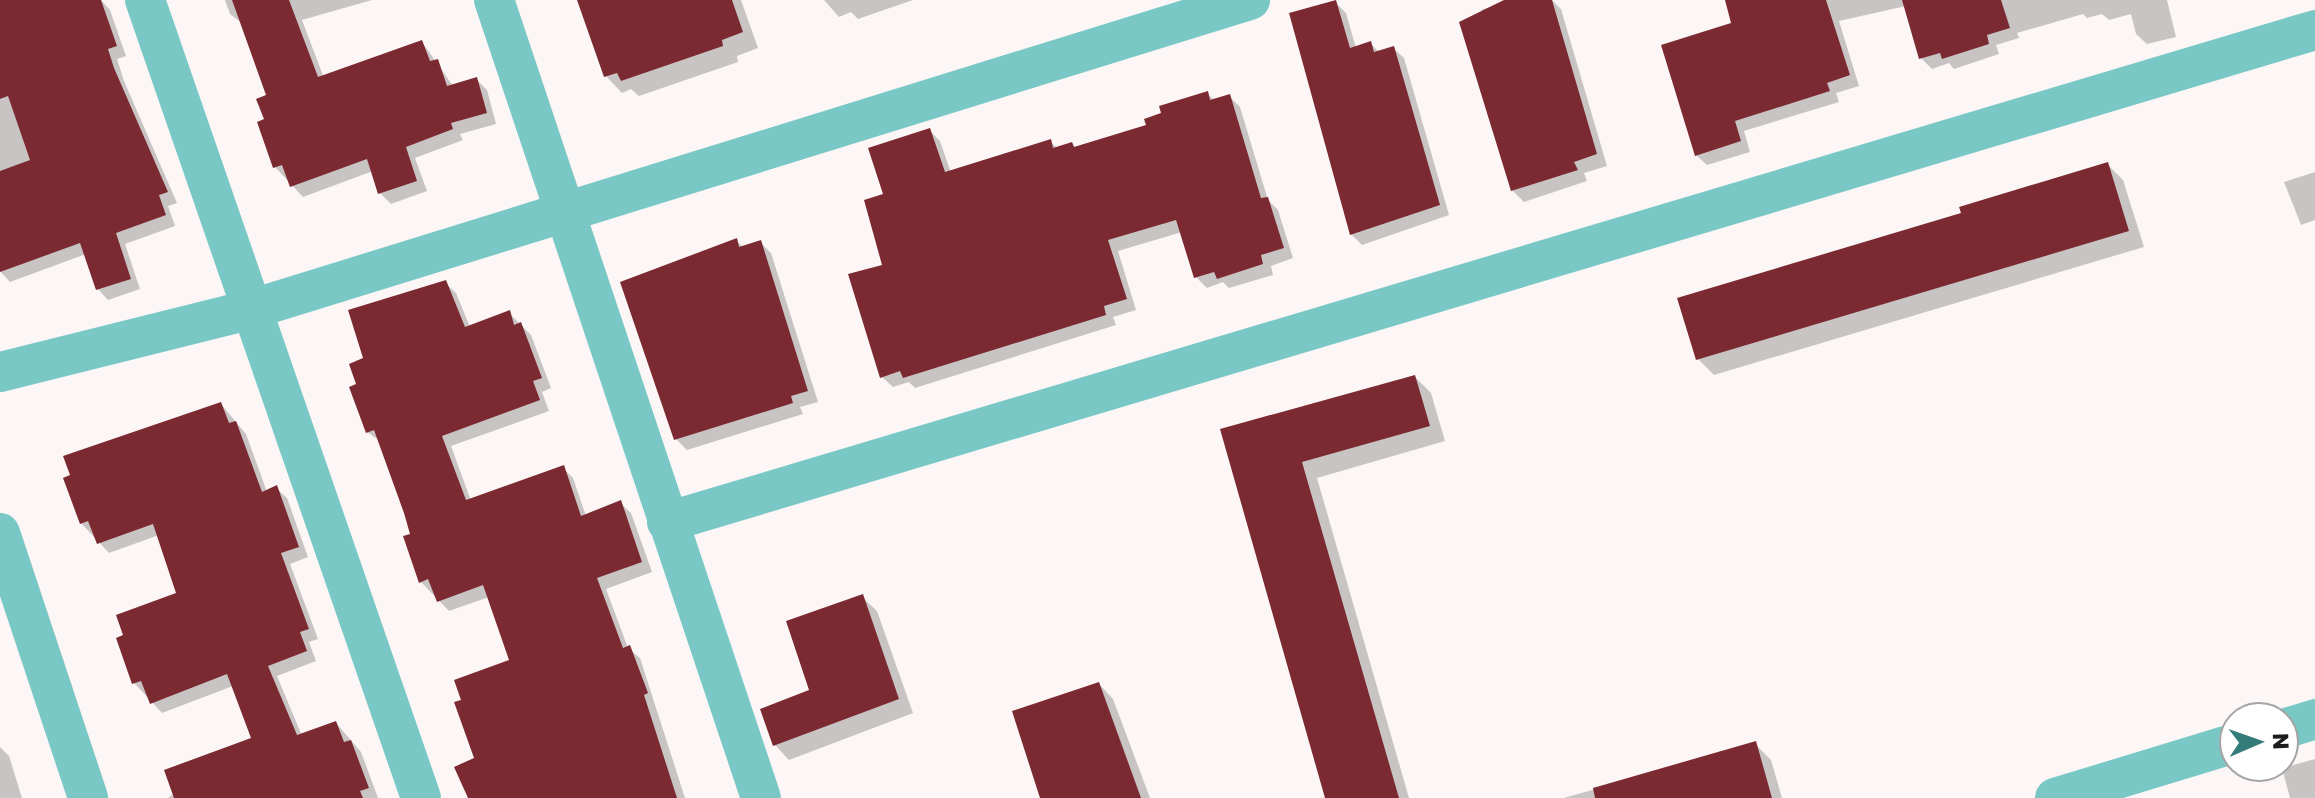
<!DOCTYPE html>
<html>
<head>
<meta charset="utf-8">
<style>
  body { margin:0 }
  #map { position:relative; width:2315px; height:798px; overflow:hidden; background:#fcf6f6; font-family:"Golos Text",sans-serif }
  div>[style] { position:absolute }
  .shadow>* { inset:0; background:#0003 }
  .building>* { inset:0; background:#7b2a32 }
  .minor>* { height:40px; margin:-20px; padding:0 20px; transform-origin:20px; border-radius:20px; background:#79c8c5 }
  span { translate:-50% -50%; white-space:nowrap; text-align:center; line-height:1.15; -webkit-text-stroke:8px #fff; paint-order:stroke }
  .north { position:absolute; left:2219px; top:702px; width:80px; height:80px; box-sizing:border-box; background:#fff; border:2px solid #a5a4a4; border-radius:50%; rotate:88deg; font-size:22px; font-weight:700; line-height:32px; text-align:center; color:#1d1b1b }
  .north::after { content:''; display:block; margin:auto; width:28px; height:36px; background:#337c7a; clip-path:polygon(50% 0,100% 100%,50% 72%,0 100%) }
</style>
</head>
<body>
<div id="map">
  <div class="shadow">
    <div style="clip-path:polygon(0 0,101px 0,110px 10px,126px 56px,117px 59px,124px 81px,177px 203px,168px 206px,175px 226px,125px 244px,140px 289px,108px 300px,98px 289px,86px 254px,10px 282px,0 271px)"></div>
    <div style="clip-path:polygon(225px 0,372px 0,302px 20px,324px 78px,422px 42px,453px 86px,476px 79px,487px 90px,496px 124px,460px 134px,463px 140px,415px 158px,427px 191px,391px 204px,380px 193px,373px 171px,303px 197px,275px 167px,266px 120px,269px 96px,243px 24px,230px 14px)"></div>
    <div style="clip-path:polygon(593px 0,741px 0,758px 48px,737px 56px,738px 62px,639px 96px,631px 89px,622px 93px,606px 76px)"></div>
    <div style="clip-path:polygon(824px 0,913px 0,858px 19px,851px 12px,839px 17px)"></div>
    <div style="clip-path:polygon(1510px 0,1552px 0,1561px 9px,1607px 166px,1584px 173px,1587px 181px,1524px 202px,1512px 190px,1481px 10px)"></div>
    <div style="clip-path:polygon(1727px 0,2167px 0,2176px 37px,2147px 44px,2136px 34px,2131px 14px,2109px 20px,2102px 14px,2087px 18px,2083px 14px,2017px 33px,2019px 38px,1996px 45px,1999px 54px,1954px 69px,1949px 63px,1932px 69px,1921px 58px,1906px 6px,1839px 21px,1859px 86px,1836px 93px,1839px 102px,1744px 131px,1750px 152px,1707px 165px,1696px 155px,1734px 24px)"></div>
    <div style="clip-path:polygon(1336px 3px,1346px 13px,1356px 48px,1371px 44px,1379px 52px,1393px 48px,1404px 58px,1449px 215px,1362px 245px,1351px 234px)"></div>
    <div style="clip-path:polygon(1207px 93px,1215px 101px,1229px 96px,1240px 107px,1268px 200px,1278px 210px,1293px 258px,1271px 266px,1273px 275px,1229px 288px,1223px 282px,1207px 288px,1196px 277px,1182px 232px,1118px 251px,1136px 310px,1113px 317px,1116px 325px,915px 388px,909px 382px,893px 387px,882px 377px,886px 195px,929px 130px,940px 141px,951px 173px,1050px 141px,1058px 149px,1072px 144px,1076px 149px,1148px 127px)"></div>
    <div style="clip-path:polygon(2107px 164px,2123px 180px,2144px 247px,1714px 375px,1698px 359px,1963px 214px)"></div>
    <div style="clip-path:polygon(2315px 172px,2315px 220px,2301px 225px,2284px 182px)"></div>
    <div style="clip-path:polygon(736px 240px,744px 248px,760px 242px,771px 253px,818px 402px,800px 407px,803px 414px,687px 450px,676px 439px)"></div>
    <div style="clip-path:polygon(445px 283px,456px 293px,470px 327px,509px 313px,531px 335px,551px 388px,542px 392px,549px 411px,451px 446px,471px 501px,563px 468px,573px 478px,586px 516px,620px 503px,631px 513px,652px 572px,606px 589px,628px 648px,640px 658px,685px 798px,471px 798px,477px 759px,512px 661px,489px 597px,449px 611px,421px 582px,412px 535px,380px 441px,367px 432px,358px 385px,366px 360px)"></div>
    <div style="clip-path:polygon(1415px 377px,1431px 393px,1445px 441px,1317px 478px,1409px 798px,1326px 798px,1222px 430px)"></div>
    <div style="clip-path:polygon(221px 404px,246px 434px,267px 492px,276px 488px,287px 498px,308px 557px,290px 564px,318px 639px,309px 642px,316px 661px,277px 676px,302px 736px,336px 723px,361px 752px,378px 798px,168px 798px,254px 739px,233px 686px,162px 713px,134px 683px,179px 594px,159px 535px,109px 553px,81px 523px)"></div>
    <div style="clip-path:polygon(862px 597px,877px 611px,913px 713px,789px 760px,775px 745px,812px 691px)"></div>
    <div style="clip-path:polygon(1099px 684px,1113px 699px,1150px 798px,1041px 798px)"></div>
    <div style="clip-path:polygon(1755px 744px,1771px 760px,1782px 798px,1564px 798px)"></div>
    <div style="clip-path:polygon(0 747px,9px 756px,22px 798px,0 798px)"></div>
    <div style="clip-path:polygon(2315px 759px,2315px 798px,2290px 798px,2282px 768px)"></div>
  </div>
  <div class="building">
    <div style="clip-path:polygon(0 0,101px 0,117px 46px,108px 49px,114px 68px,168px 192px,159px 195px,166px 215px,116px 233px,131px 279px,96px 290px,80px 243px,0 272px,0 171px,30px 160px,8px 96px,0 99px)"></div>
    <div style="clip-path:polygon(232px 0,289px 0,318px 77px,422px 40px,430px 61px,438px 59px,447px 86px,477px 77px,487px 113px,451px 123px,453px 129px,406px 147px,417px 181px,378px 194px,367px 159px,290px 187px,282px 165px,273px 168px,257px 122px,264px 119px,256px 99px,266px 95px)"></div>
    <div style="clip-path:polygon(577px 0,732px 0,743px 32px,722px 40px,723px 46px,621px 81px,617px 73px,604px 77px)"></div>
    <div style="clip-path:polygon(1336px 0,1350px 48px,1371px 41px,1374px 52px,1394px 46px,1440px 205px,1350px 235px,1289px 13px)"></div>
    <div style="clip-path:polygon(1504px 0,1552px 0,1597px 154px,1574px 162px,1578px 170px,1511px 191px,1459px 22px)"></div>
    <div style="clip-path:polygon(1725px 0,1826px 0,1850px 75px,1827px 83px,1830px 91px,1735px 121px,1741px 141px,1695px 156px,1661px 45px,1731px 23px)"></div>
    <div style="clip-path:polygon(1902px 0,2001px 0,2010px 28px,1987px 35px,1989px 44px,1942px 59px,1940px 53px,1919px 59px)"></div>
    <div style="clip-path:polygon(1208px 91px,1210px 100px,1230px 94px,1261px 198px,1268px 197px,1284px 248px,1261px 255px,1263px 264px,1217px 279px,1214px 272px,1194px 278px,1176px 220px,1108px 240px,1127px 299px,1104px 306px,1106px 315px,903px 378px,900px 371px,880px 378px,848px 274px,882px 265px,864px 200px,883px 194px,868px 148px,930px 128px,945px 172px,1051px 139px,1053px 148px,1072px 142px,1074px 147px,1146px 125px,1144px 119px,1161px 113px,1159px 106px)"></div>
    <div style="clip-path:polygon(2108px 162px,2129px 231px,1696px 360px,1677px 298px,1961px 213px,1959px 207px)"></div>
    <div style="clip-path:polygon(737px 238px,739px 247px,761px 240px,808px 391px,791px 396px,793px 403px,674px 440px,620px 282px)"></div>
    <div style="clip-path:polygon(446px 280px,465px 327px,510px 310px,514px 325px,521px 322px,542px 378px,533px 381px,540px 400px,442px 436px,466px 500px,564px 465px,581px 516px,621px 500px,642px 562px,597px 578px,623px 648px,630px 645px,648px 693px,644px 695px,677px 798px,468px 798px,454px 767px,474px 758px,454px 702px,461px 700px,454px 680px,509px 660px,483px 585px,437px 602px,428px 579px,419px 583px,403px 536px,410px 534px,404px 513px,374px 430px,366px 433px,349px 387px,356px 384px,349px 364px,363px 358px,348px 310px)"></div>
    <div style="clip-path:polygon(1415px 375px,1430px 426px,1302px 462px,1399px 798px,1325px 798px,1220px 429px)"></div>
    <div style="clip-path:polygon(221px 402px,229px 423px,236px 421px,262px 492px,277px 485px,299px 547px,281px 553px,309px 629px,300px 632px,307px 651px,268px 666px,297px 735px,336px 721px,344px 742px,351px 740px,369px 788px,360px 791px,363px 798px,174px 798px,164px 770px,251px 738px,227px 674px,150px 704px,141px 681px,132px 684px,116px 638px,123px 635px,116px 615px,176px 593px,153px 524px,97px 544px,88px 521px,80px 524px,63px 478px,70px 475px,63px 456px)"></div>
    <div style="clip-path:polygon(863px 594px,899px 699px,773px 746px,760px 709px,809px 690px,786px 621px)"></div>
    <div style="clip-path:polygon(1099px 682px,1141px 798px,1040px 798px,1012px 711px)"></div>
    <div style="clip-path:polygon(1756px 741px,1772px 798px,1595px 798px,1593px 788px)"></div>
  </div>
  <div class="minor">
    <div style="left:145px;top:0;width:844px;rotate:70.92deg"></div>
    <div style="left:494px;top:0;width:841px;rotate:71.5deg"></div>
    <div style="left:0;top:372px;width:257px;rotate:-14deg"></div>
    <div style="left:249px;top:310px;width:1048px;rotate:-17.21deg"></div>
    <div style="left:667px;top:522px;width:1720px;rotate:-16.62deg"></div>
    <div style="left:0;top:533px;width:279px;rotate:71.6deg"></div>
    <div style="left:2283px;top:729px;width:34px;rotate:-17deg"></div>
    <div style="left:2055px;top:798px;width:188px;rotate:-17deg"></div>
  </div>
  <div class="north">N</div>
</div>
</body>
</html>
